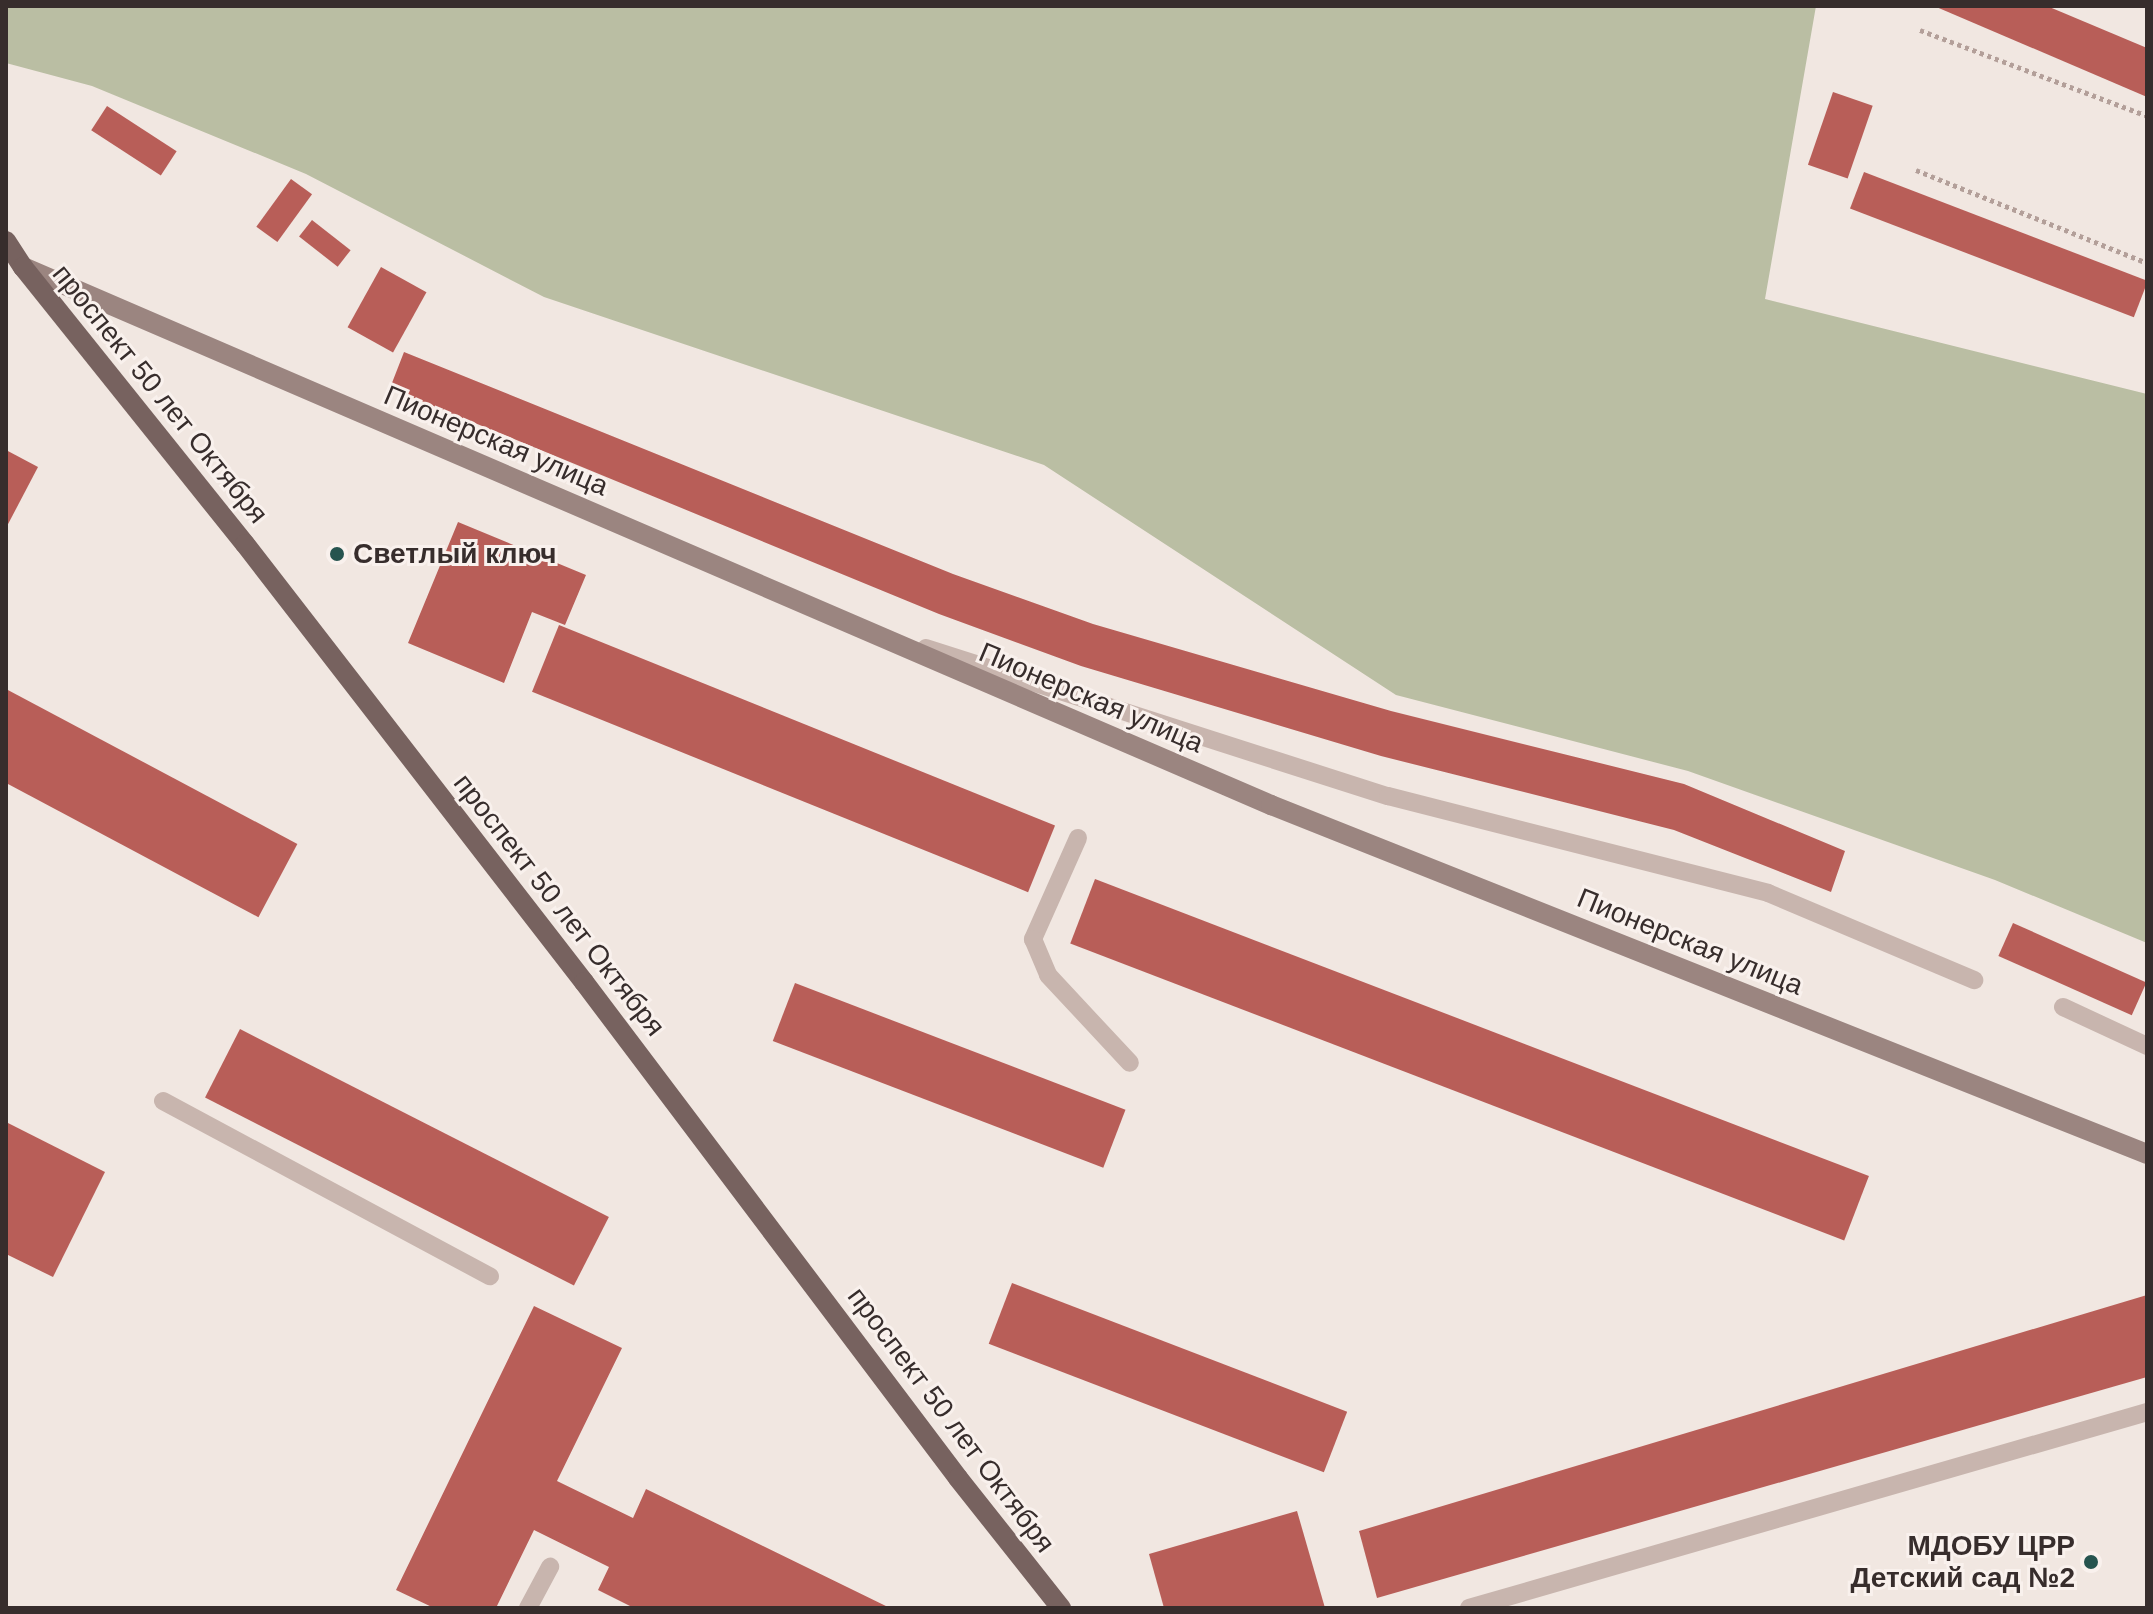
<!DOCTYPE html>
<html>
<head>
<meta charset="utf-8">
<style>
  body { margin:0 }
  #map { position:relative; width:2153px; height:1614px; overflow:hidden; background:#f1e7e1; font-family:Helvetica,sans-serif }
  div>[style] { position:absolute }
  .green>* { inset:0; background:#babea3 }
  .building>* { inset:0; background:#b85e58; transform-origin:0 0 }
  .path>* { height:5px; margin-top:-2.5px; transform-origin:0; background:repeating-linear-gradient(90deg,#b39f99 0 4px,transparent 0 8px) }
  .lane>* { height:18px; margin:-9px; padding:0 9px; transform-origin:9px; border-radius:9px; background:#c8b5ae }
  .secondary>* { height:20px; margin:-10px; padding:0 10px; transform-origin:10px; border-radius:10px; background:#9b8580 }
  .primary>* { height:20px; margin:-10px; padding:0 10px; transform-origin:10px; border-radius:10px; background:#77625f }
  .dots>* { width:22px; height:22px; translate:-50% -50%; box-sizing:border-box; border:4px solid #f9f1ed; border-radius:50% }
  span { translate:-50% -50%; white-space:nowrap; text-align:center; line-height:1.15; -webkit-text-stroke:6px #f9f1ed; paint-order:stroke }
  .street-label { font-size:28px; color:#372d2c }
  .poi-label { font-size:28px; color:#372d2c; font-weight:700 }
  .left { translate:0 -50%; text-align:left }
  .right { translate:-100% -50%; text-align:right }
  .frame { position:absolute; inset:0; border:8px solid #372d2c; pointer-events:none }
</style>
</head>
<body>
<div id="map">
  <div class="green">
    <div style="clip-path:polygon(6px 6px,1816px 6px,1765px 299px,2147px 394px,2147px 943px,1995px 880px,1688px 771px,1396px 695px,1044px 465px,544px 297px,306px 174px,92px 86px,6px 63px)"></div>
  </div>
  <div class="building">
    <div style="clip-path:polygon(1934px 6px,2047px 6px,2147px 48px,2147px 97px)"></div>
    <div style="left:1833px;top:92px;width:42px;height:77px;rotate:19deg"></div>
    <div style="left:107px;top:106px;width:83px;height:29px;rotate:33deg"></div>
    <div style="left:1864px;top:172px;width:304px;height:39px;rotate:21deg"></div>
    <div style="left:291px;top:179px;width:26px;height:59px;rotate:36deg"></div>
    <div style="left:312px;top:220px;width:49px;height:21px;rotate:38deg"></div>
    <div style="left:381px;top:267px;width:52px;height:69px;rotate:29deg"></div>
    <div style="clip-path:polygon(404px 352px,953px 574px,1093px 624px,1391px 711px,1684px 784px,1845px 851px,1831px 892px,1674px 830px,1381px 756px,1081px 666px,939px 614px,390px 388px)"></div>
    <div style="clip-path:polygon(6px 450px,38px 467px,6px 528px)"></div>
    <div style="clip-path:polygon(458px 522px,586px 575px,565px 625px,532px 612px,504px 683px,408px 643px)"></div>
    <div style="left:559px;top:625px;width:535px;height:72px;rotate:22deg"></div>
    <div style="left:6px;top:689px;width:330px;height:83px;rotate:28deg"></div>
    <div style="left:1095px;top:879px;width:829px;height:69px;rotate:21deg"></div>
    <div style="left:2013px;top:923px;width:146px;height:36px;rotate:24deg"></div>
    <div style="left:795px;top:983px;width:354px;height:62px;rotate:21deg"></div>
    <div style="left:240px;top:1029px;width:414px;height:77px;rotate:27deg"></div>
    <div style="clip-path:polygon(6px 1122px,105px 1172px,53px 1277px,6px 1254px)"></div>
    <div style="left:1012px;top:1283px;width:359px;height:65px;rotate:21deg"></div>
    <div style="clip-path:polygon(2147px 1295px,2147px 1377px,1377px 1598px,1359px 1531px)"></div>
    <div style="clip-path:polygon(534px 1306px,622px 1348px,557px 1481px,633px 1518px,646px 1489px,890px 1608px,634px 1608px,598px 1590px,609px 1567px,534px 1530px,496px 1608px,434px 1608px,396px 1590px)"></div>
    <div style="clip-path:polygon(1297px 1511px,1325px 1608px,1164px 1608px,1149px 1554px)"></div>
  </div>
  <div class="path">
    <div style="left:1920px;top:30px;width:243px;rotate:20.7deg"></div>
    <div style="left:1916px;top:170px;width:249px;rotate:21.9deg"></div>
  </div>
  <div class="lane">
    <div style="left:926px;top:648px;width:485px;rotate:17.8deg"></div>
    <div style="left:1388px;top:796px;width:392px;rotate:14.3deg"></div>
    <div style="left:1768px;top:893px;width:224px;rotate:22.9deg"></div>
    <div style="left:1078px;top:838px;width:111px;rotate:114deg"></div>
    <div style="left:1033px;top:939px;width:39px;rotate:67deg"></div>
    <div style="left:1048px;top:975px;width:120px;rotate:47deg"></div>
    <div style="left:2063px;top:1007px;width:93px;rotate:24.9deg"></div>
    <div style="left:163px;top:1101px;width:371px;rotate:28.2deg"></div>
    <div style="left:528px;top:1608px;width:47px;rotate:-61.8deg"></div>
    <div style="left:1469px;top:1608px;width:706px;rotate:-16.12deg"></div>
  </div>
  <div class="secondary">
    <div style="left:23px;top:267px;width:1359px;rotate:23.32deg"></div>
    <div style="left:1271px;top:805px;width:943px;rotate:21.72deg"></div>
  </div>
  <div class="primary">
    <div style="left:6px;top:241px;width:31px;rotate:57deg"></div>
    <div style="left:23px;top:267px;width:355px;rotate:51.3deg"></div>
    <div style="left:245px;top:544px;width:554px;rotate:52.26deg"></div>
    <div style="left:584px;top:982px;width:621px;rotate:52.98deg"></div>
    <div style="left:958px;top:1478px;width:166px;rotate:51.6deg"></div>
  </div>
  <div class="dots">
    <div style="left:337px;top:554px;background:#26544f"></div>
    <div style="left:2091px;top:1562px;background:#26544f"></div>
  </div>
  <div class="street-label">
    <span style="left:160px;top:394px;rotate:51deg">проспект 50 лет Октября</span>
    <span style="left:496px;top:441px;rotate:23deg">Пионерская улица</span>
    <span style="left:1091px;top:698px;rotate:23deg">Пионерская улица</span>
    <span style="left:559px;top:905px;rotate:52deg">проспект 50 лет Октября</span>
    <span style="left:1690px;top:942px;rotate:22deg">Пионерская улица</span>
    <span style="left:951px;top:1420px;rotate:53deg">проспект 50 лет Октября</span>
  </div>
  <div class="poi-label">
    <span class="left" style="left:353px;top:554px">Светлый ключ</span>
    <span class="right" style="left:2075px;top:1562px">МДОБУ ЦРР<br>Детский сад №2</span>
  </div>
  <div class="frame"></div>
</div>
</body>
</html>
